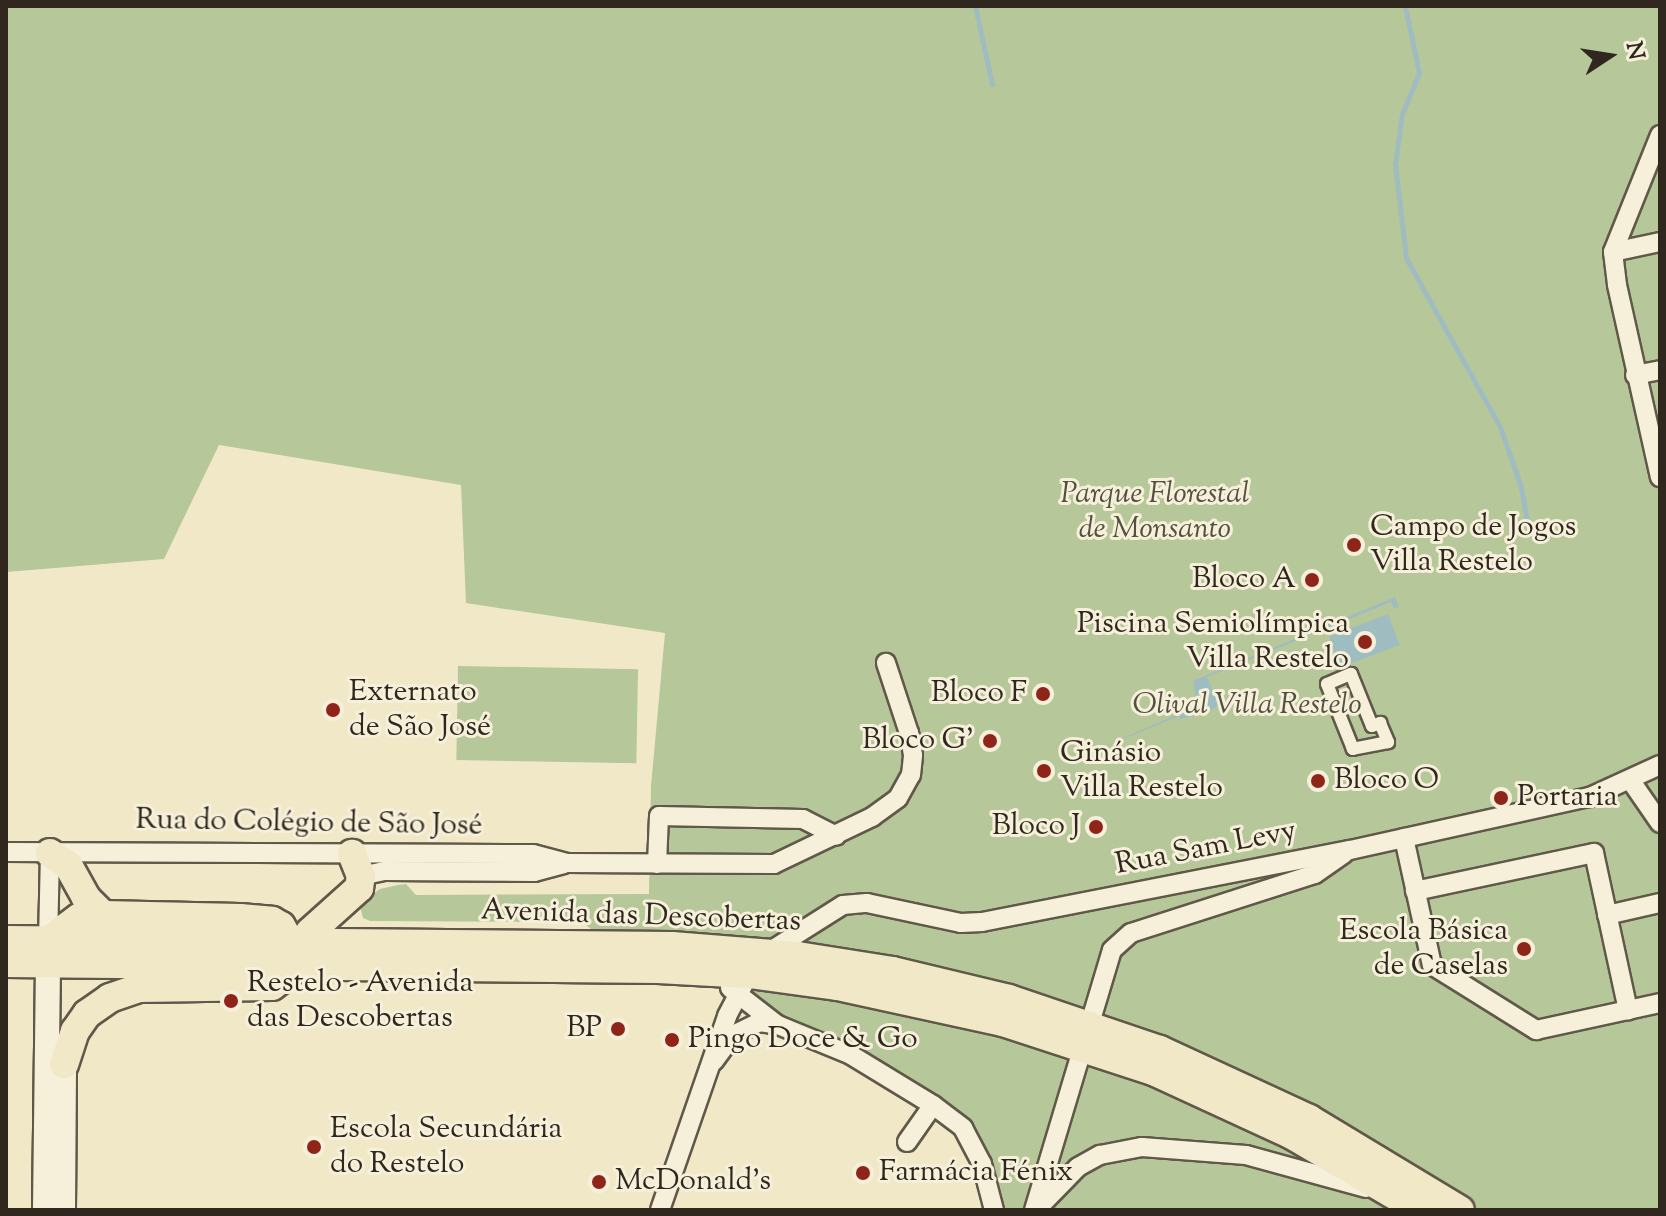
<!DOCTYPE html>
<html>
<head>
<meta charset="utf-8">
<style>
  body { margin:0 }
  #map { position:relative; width:1666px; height:1216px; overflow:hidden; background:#f1e8c8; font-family:"Sorts Mill Goudy",serif }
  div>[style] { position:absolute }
  .green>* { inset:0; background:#b6c799; transform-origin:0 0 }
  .water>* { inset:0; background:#9fbdc0; transform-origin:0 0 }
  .stream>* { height:5px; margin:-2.5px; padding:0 2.5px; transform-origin:2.5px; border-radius:2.5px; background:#9fbdc0 }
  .roads { filter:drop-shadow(2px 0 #605849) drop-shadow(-2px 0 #605849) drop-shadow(0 2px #605849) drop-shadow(0 -2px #605849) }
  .pedestrian>* { height:12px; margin:-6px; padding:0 6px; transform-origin:6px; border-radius:6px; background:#f6f0db }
  .minor>* { height:18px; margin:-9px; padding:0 9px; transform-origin:9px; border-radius:9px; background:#f6f0db }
  .secondary>* { height:24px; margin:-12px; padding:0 12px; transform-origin:12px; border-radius:12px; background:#f6f0db }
  .primary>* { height:28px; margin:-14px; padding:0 14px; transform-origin:14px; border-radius:14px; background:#f1e8c8 }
  .dots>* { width:22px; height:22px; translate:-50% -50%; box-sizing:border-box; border:4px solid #f6f0db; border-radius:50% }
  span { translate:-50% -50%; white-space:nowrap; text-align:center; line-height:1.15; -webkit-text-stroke:6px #f6f0db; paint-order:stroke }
  .park-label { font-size:30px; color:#52503e; font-style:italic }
  .poi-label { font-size:30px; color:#30281f }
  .left { translate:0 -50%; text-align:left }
  .right { translate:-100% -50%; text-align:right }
  .street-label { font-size:30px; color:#30281f }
  .frame { position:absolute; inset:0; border:8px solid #30281f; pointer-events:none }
  .north { position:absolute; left:1570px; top:16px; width:80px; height:80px; -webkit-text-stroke:6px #f6f0db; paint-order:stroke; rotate:78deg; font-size:22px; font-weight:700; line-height:32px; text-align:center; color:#30281f }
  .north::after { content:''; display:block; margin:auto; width:28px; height:36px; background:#30281f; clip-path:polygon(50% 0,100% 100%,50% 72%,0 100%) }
</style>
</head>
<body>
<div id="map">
  <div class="green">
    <div style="clip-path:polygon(6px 6px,1660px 6px,1660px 1210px,995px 1210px,950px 1118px,802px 1034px,648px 930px,591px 929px,582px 922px,370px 921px,363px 918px,360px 906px,364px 900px,380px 889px,398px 885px,406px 884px,416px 895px,649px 894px,651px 786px,665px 633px,466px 603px,461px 485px,219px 445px,164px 559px,6px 572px)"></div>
    <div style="left:458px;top:666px;width:180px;height:94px;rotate:1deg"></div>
  </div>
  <div class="water">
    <div style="clip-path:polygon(1395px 597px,1399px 607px,1394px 608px,1391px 602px,1207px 677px,1219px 705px,1207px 713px,1180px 719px,1179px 716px,1092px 752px,1178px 714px,1177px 710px,1184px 707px,1183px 703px,1196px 698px,1193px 681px)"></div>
    <div style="left:1388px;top:614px;width:33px;height:63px;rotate:69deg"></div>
  </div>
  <div class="stream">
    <div style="left:975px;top:6px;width:80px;rotate:77.7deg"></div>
    <div style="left:1405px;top:6px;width:68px;rotate:78.2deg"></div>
    <div style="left:1419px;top:73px;width:44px;rotate:112.5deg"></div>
    <div style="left:1402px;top:114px;width:50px;rotate:98deg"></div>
    <div style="left:1395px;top:164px;width:95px;rotate:83.3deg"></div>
    <div style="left:1406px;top:258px;width:193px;rotate:60.9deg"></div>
    <div style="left:1500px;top:427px;width:64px;rotate:70.7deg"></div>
    <div style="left:1521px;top:487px;width:39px;rotate:80deg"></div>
  </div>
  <div class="roads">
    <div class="pedestrian">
      <div style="left:1351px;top:674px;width:56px;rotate:68deg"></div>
      <div style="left:1372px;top:726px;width:9px;rotate:-21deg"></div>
      <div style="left:1380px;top:723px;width:21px;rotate:67deg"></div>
      <div style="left:1388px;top:742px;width:36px;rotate:169deg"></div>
      <div style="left:1353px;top:749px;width:70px;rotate:-111.8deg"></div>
      <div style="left:1327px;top:684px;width:26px;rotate:-23deg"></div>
    </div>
    <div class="minor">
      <div style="left:1660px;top:135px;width:126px;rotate:111.9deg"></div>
      <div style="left:1613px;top:252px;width:33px;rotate:83deg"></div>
      <div style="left:1617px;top:285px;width:197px;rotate:77.4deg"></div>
      <div style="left:1613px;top:252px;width:48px;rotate:-12deg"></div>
      <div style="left:1635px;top:375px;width:25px;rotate:-11deg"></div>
      <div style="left:1631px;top:781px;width:51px;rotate:55.4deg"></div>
      <div style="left:1404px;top:838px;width:130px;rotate:77.6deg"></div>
      <div style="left:1432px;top:965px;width:123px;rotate:32deg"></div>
      <div style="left:1536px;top:1030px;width:127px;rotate:-12.3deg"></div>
      <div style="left:6px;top:852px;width:527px;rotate:0.22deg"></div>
      <div style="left:533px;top:854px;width:35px;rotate:15deg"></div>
      <div style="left:567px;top:863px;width:207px;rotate:0.3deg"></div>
      <div style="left:774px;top:864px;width:109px;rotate:-25.6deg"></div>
      <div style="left:872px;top:817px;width:32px;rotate:-36deg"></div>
      <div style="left:898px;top:798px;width:26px;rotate:-61deg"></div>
      <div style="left:911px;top:775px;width:20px;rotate:-84deg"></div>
      <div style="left:913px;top:755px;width:22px;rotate:-100deg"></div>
      <div style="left:909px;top:733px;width:74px;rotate:-108.2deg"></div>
      <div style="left:657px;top:864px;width:48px;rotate:-87.6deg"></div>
      <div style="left:659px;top:816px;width:144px;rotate:1.2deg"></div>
      <div style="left:803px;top:819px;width:37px;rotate:27deg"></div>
      <div style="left:361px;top:876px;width:25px;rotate:-12deg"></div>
      <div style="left:385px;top:871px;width:149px;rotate:0.4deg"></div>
      <div style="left:534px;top:872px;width:31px;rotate:-15deg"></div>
      <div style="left:1415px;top:891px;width:183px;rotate:-12deg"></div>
      <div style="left:1594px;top:853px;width:161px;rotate:77.8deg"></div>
      <div style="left:1607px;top:915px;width:54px;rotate:-12.8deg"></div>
      <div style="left:48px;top:941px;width:88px;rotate:-88.7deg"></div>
      <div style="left:767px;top:953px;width:90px;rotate:-32.3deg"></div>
      <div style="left:843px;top:905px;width:24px;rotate:-5deg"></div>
      <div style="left:867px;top:903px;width:96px;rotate:12deg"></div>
      <div style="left:961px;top:923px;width:21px;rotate:-3deg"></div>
      <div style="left:982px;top:922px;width:375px;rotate:-11.1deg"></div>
      <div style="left:1350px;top:850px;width:246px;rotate:-12.5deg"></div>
      <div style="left:1590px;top:797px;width:77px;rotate:-24.6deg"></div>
      <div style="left:730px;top:988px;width:58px;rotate:38deg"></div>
      <div style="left:714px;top:1061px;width:32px;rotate:-54deg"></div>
      <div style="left:733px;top:1035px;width:30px;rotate:-26deg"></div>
      <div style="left:760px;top:1022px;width:18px;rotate:9deg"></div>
      <div style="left:778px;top:1025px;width:79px;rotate:22.3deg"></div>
      <div style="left:851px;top:1055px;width:96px;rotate:31.4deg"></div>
      <div style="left:933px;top:1105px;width:38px;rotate:37deg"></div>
      <div style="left:963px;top:1128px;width:41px;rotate:62.2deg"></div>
      <div style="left:982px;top:1164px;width:48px;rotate:75.4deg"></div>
      <div style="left:907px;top:1142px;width:45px;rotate:-54.9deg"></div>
      <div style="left:1038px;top:1208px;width:57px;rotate:-45.7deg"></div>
      <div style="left:1078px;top:1167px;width:25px;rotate:-29deg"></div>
      <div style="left:1100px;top:1155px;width:43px;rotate:-10.8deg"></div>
      <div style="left:1142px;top:1147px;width:104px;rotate:4.4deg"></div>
      <div style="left:1246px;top:1155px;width:124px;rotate:15.4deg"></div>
      <div style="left:660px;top:1210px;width:205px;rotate:-70.9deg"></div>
      <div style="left:727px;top:1016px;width:47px;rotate:-62.4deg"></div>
      <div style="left:1034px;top:1210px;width:271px;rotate:-73.3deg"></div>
      <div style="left:1112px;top:950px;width:25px;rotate:-42deg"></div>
      <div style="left:1131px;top:933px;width:193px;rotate:-17.8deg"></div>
      <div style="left:1315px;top:874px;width:35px;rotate:-35deg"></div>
    </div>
    <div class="secondary">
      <div style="left:45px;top:1210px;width:263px;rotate:-89.3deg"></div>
      <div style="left:63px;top:1210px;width:146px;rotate:-89.6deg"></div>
    </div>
    <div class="primary">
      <div style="left:50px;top:853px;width:22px;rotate:34deg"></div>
      <div style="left:68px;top:865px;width:38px;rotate:61deg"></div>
      <div style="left:86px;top:898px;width:24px;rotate:45deg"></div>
      <div style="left:6px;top:940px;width:666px;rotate:0.52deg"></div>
      <div style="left:672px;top:946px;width:126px;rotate:4.5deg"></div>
      <div style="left:798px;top:956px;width:96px;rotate:9deg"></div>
      <div style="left:893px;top:971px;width:119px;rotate:13.6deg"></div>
      <div style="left:1009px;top:999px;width:159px;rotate:18.7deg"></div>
      <div style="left:1160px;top:1050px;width:164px;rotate:24.8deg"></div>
      <div style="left:1309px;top:1119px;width:176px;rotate:31.1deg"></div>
      <div style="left:48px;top:941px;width:39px;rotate:-37deg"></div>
      <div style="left:79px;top:918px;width:24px;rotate:-7deg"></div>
      <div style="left:103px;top:915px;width:137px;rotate:1.3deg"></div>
      <div style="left:240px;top:918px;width:32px;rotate:5deg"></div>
      <div style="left:272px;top:921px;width:10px;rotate:29deg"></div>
      <div style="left:281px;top:926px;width:28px;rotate:60deg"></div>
      <div style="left:295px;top:950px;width:25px;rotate:106deg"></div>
      <div style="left:288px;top:974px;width:20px;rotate:143deg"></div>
      <div style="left:272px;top:986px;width:133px;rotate:179.1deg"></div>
      <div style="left:139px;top:988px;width:31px;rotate:161deg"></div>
      <div style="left:110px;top:998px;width:28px;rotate:145deg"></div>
      <div style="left:87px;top:1014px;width:21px;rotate:125deg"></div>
      <div style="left:75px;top:1031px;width:35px;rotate:108deg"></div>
      <div style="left:297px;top:953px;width:25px;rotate:-58deg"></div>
      <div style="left:310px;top:932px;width:66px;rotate:-41.9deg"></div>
      <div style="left:359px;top:888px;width:12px;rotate:-81deg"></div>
      <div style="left:361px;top:876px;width:24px;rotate:-112deg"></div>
      <div style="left:6px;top:963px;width:652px;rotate:0.53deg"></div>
      <div style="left:658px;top:969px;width:91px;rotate:3.1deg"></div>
      <div style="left:749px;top:974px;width:90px;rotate:7.7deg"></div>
      <div style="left:838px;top:986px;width:169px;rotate:12.3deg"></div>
      <div style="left:1003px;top:1022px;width:158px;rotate:18.1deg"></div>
      <div style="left:1153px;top:1071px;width:153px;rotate:24.7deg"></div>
      <div style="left:1292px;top:1135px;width:148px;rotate:30.4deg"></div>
    </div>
  </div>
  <div class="dots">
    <div style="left:1354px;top:545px;background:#8f2418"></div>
    <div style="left:1312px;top:580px;background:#8f2418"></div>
    <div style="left:1365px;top:642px;background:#8f2418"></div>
    <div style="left:1043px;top:694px;background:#8f2418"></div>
    <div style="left:333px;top:710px;background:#8f2418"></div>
    <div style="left:990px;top:741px;background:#8f2418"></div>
    <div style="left:1044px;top:771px;background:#8f2418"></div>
    <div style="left:1318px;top:781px;background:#8f2418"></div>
    <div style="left:1501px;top:798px;background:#8f2418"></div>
    <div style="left:1096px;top:827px;background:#8f2418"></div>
    <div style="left:1524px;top:949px;background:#8f2418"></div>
    <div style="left:231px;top:1001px;background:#8f2418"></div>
    <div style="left:618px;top:1029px;background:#8f2418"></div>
    <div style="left:672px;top:1040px;background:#8f2418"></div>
    <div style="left:314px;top:1147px;background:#8f2418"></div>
    <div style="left:863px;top:1173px;background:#8f2418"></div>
    <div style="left:599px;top:1182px;background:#8f2418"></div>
  </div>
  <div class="park-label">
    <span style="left:1155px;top:512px">Parque Florestal<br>de Monsanto</span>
    <span style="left:1247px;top:706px">Olival Villa Restelo</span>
  </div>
  <div class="poi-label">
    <span class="left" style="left:1370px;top:545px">Campo de Jogos<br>Villa Restelo</span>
    <span class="right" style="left:1296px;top:580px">Bloco A</span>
    <span class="right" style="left:1349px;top:642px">Piscina Semiolímpica<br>Villa Restelo</span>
    <span class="left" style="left:349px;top:710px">Externato<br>de São José</span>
    <span class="right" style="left:1027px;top:694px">Bloco F</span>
    <span class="right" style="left:974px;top:741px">Bloco G'</span>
    <span class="left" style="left:1060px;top:771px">Ginásio<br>Villa Restelo</span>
    <span class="left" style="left:1334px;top:781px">Bloco O</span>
    <span class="left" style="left:1517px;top:798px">Portaria</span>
    <span class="right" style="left:1080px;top:827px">Bloco J</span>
    <span class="right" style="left:1508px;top:949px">Escola Básica<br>de Caselas</span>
    <span class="left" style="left:247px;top:1001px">Restelo - Avenida<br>das Descobertas</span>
    <span class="right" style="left:602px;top:1029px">BP</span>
    <span class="left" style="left:688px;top:1040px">Pingo Doce &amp; Go</span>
    <span class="left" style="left:330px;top:1147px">Escola Secundária<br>do Restelo</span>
    <span class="left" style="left:879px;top:1173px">Farmácia Fénix</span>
    <span class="left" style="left:615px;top:1182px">McDonald's</span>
  </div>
  <div class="street-label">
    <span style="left:309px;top:824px;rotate:1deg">Rua do Colégio de São José</span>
    <span style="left:1206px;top:849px;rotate:-11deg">Rua Sam Levy</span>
    <span style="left:641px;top:917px;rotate:2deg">Avenida das Descobertas</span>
  </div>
  <div class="frame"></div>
  <div class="north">N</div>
</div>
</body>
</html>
